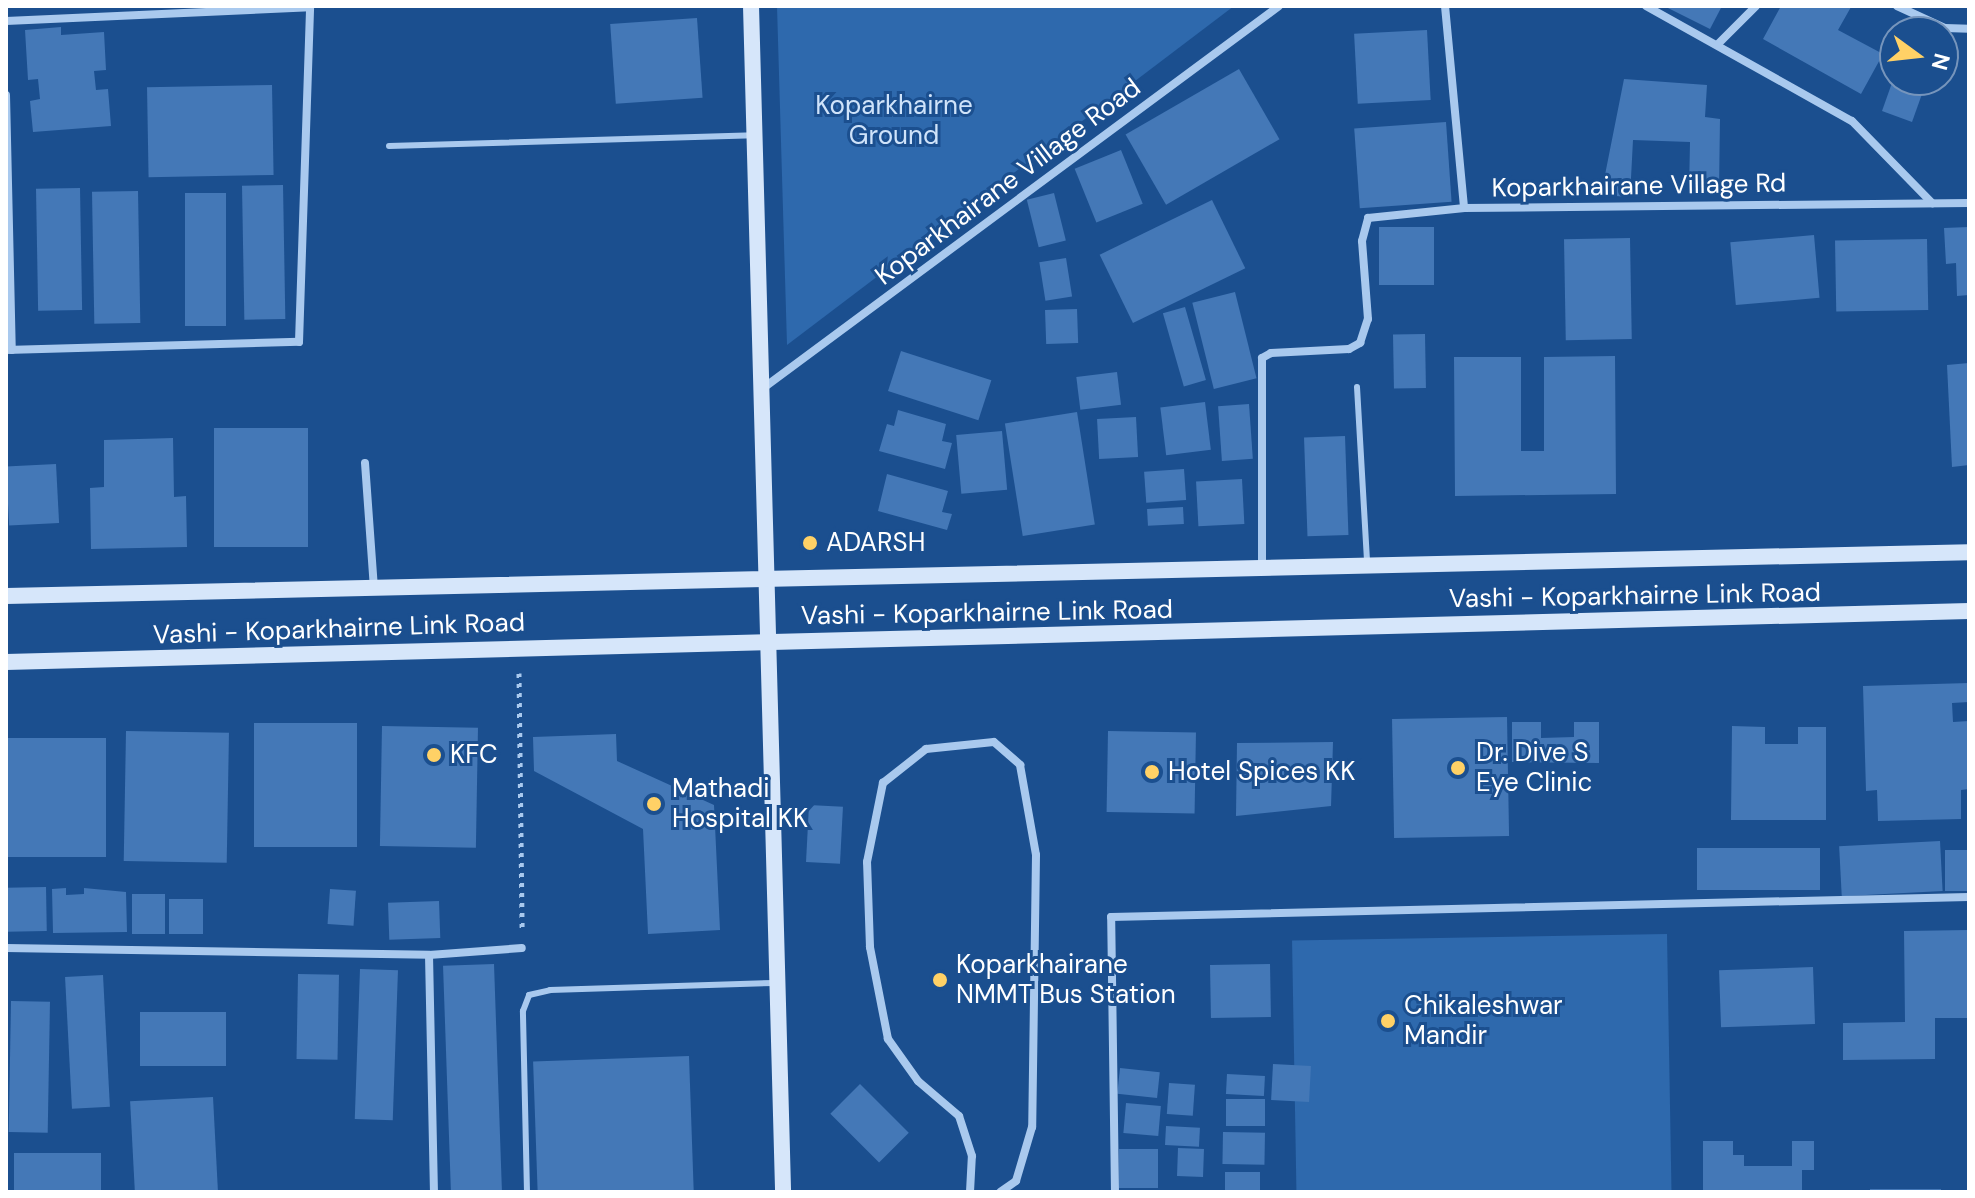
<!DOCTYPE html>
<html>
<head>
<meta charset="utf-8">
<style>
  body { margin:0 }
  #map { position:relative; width:1975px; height:1198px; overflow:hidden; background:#1b4f8f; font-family:"DM Sans",sans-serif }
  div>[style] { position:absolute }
  .green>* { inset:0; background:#2e69ad; transform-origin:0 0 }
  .building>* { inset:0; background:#4478b7; transform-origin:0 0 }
  .path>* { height:5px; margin-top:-2.5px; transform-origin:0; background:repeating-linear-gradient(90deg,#a9c9ee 0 4px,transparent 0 10px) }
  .lane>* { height:6px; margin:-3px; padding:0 3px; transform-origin:3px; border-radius:3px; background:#a9c9ee }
  .street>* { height:8px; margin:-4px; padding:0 4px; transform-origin:4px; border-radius:4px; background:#a9c9ee }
  .secondary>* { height:16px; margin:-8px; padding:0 8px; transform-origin:8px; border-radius:8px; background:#d6e6fa }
  .dots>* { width:22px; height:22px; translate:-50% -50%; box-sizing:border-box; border:4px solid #1b4f8f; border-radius:50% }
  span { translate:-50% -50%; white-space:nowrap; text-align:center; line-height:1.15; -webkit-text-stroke:6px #1b4f8f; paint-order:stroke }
  .park-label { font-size:26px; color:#cfe3fa }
  .street-label { font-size:26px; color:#fff }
  .poi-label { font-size:26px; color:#fff }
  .left { translate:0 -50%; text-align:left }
  .frame { position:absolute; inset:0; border:8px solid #fff; pointer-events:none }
  .north { position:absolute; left:1879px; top:16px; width:80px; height:80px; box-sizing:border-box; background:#1b4f8f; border:2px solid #7695bc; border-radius:50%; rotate:105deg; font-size:22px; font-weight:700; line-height:32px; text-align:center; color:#fff }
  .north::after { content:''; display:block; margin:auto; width:28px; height:36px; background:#ffd166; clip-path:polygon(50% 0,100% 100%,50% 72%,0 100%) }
</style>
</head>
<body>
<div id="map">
  <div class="green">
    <div style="clip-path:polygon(777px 6px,1234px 6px,787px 345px)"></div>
    <div style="left:1667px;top:934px;width:258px;height:375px;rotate:89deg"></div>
  </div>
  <div class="building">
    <div style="clip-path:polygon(1664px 6px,1722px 6px,1710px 29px)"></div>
    <div style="clip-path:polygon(1781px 6px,1851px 7px,1838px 30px,1883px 54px,1861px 94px,1763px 39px)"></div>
    <div style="left:697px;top:18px;width:80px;height:87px;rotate:86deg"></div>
    <div style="clip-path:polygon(61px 27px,61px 35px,104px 32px,106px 70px,94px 71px,96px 90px,108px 89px,111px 126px,33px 132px,30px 101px,40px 99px,38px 79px,28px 80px,25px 30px)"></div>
    <div style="left:1427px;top:30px;width:70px;height:73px;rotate:87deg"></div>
    <div style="left:1239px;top:69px;width:81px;height:131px;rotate:60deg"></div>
    <div style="clip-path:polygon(1624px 79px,1707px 85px,1705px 117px,1720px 119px,1719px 191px,1689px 191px,1690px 142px,1633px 140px,1630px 197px,1601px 195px)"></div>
    <div style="clip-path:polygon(1893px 80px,1927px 80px,1912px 122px,1882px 111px)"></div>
    <div style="left:272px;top:85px;width:90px;height:125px;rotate:89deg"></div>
    <div style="left:1446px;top:122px;width:80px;height:92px;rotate:86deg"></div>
    <div style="left:1121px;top:150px;width:58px;height:50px;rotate:68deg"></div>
    <div style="left:283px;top:185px;width:134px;height:41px;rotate:89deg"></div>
    <div style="left:80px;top:188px;width:122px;height:44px;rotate:89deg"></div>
    <div style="left:138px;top:191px;width:132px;height:46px;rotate:89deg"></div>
    <div style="left:185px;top:193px;width:41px;height:133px"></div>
    <div style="left:1054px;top:193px;width:49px;height:28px;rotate:76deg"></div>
    <div style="left:1212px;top:200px;width:76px;height:125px;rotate:64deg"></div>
    <div style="left:1434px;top:227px;width:58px;height:55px;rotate:90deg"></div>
    <div style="clip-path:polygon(1969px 227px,1969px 295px,1957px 296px,1956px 263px,1946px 264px,1944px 228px)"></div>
    <div style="left:1814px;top:235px;width:63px;height:84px;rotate:85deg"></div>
    <div style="left:1630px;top:238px;width:101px;height:66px;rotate:89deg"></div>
    <div style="left:1927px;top:239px;width:71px;height:92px;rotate:89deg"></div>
    <div style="left:1066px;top:258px;width:39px;height:27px;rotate:81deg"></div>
    <div style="left:1235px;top:292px;width:89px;height:44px;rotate:76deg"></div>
    <div style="left:1185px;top:307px;width:76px;height:23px;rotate:74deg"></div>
    <div style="left:1077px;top:309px;width:34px;height:32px;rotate:88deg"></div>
    <div style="left:1425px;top:334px;width:54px;height:32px;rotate:89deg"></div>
    <div style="left:901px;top:351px;width:95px;height:42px;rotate:18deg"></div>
    <div style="clip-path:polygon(1615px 356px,1616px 494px,1455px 496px,1454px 357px,1521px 357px,1521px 451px,1544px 451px,1544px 357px)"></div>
    <div style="clip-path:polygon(1969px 363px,1969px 465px,1952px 467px,1947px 365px)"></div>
    <div style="left:1117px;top:372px;width:33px;height:41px;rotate:83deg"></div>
    <div style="left:1205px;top:402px;width:48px;height:45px;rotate:83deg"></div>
    <div style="left:1249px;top:404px;width:55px;height:31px;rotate:86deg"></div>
    <div style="clip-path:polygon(898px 410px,946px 424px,942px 441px,952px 443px,945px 469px,879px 451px,887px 424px,894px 426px)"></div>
    <div style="left:1077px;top:412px;width:114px;height:73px;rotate:81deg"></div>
    <div style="left:1136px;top:417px;width:40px;height:39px;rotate:87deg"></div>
    <div style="left:308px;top:428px;width:119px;height:94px;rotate:90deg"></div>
    <div style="left:1002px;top:431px;width:59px;height:46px;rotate:85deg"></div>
    <div style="left:1345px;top:436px;width:99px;height:41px;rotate:88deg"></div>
    <div style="clip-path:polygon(173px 438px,174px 497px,186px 496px,187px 547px,91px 549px,90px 488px,104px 487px,104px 440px)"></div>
    <div style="left:56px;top:464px;width:59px;height:50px;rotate:87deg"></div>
    <div style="left:1184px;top:469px;width:31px;height:40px;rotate:86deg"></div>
    <div style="clip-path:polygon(887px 474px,948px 491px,942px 512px,952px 514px,947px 530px,878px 511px)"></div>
    <div style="left:1242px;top:479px;width:45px;height:46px;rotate:87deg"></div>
    <div style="left:1183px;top:507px;width:17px;height:36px;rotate:87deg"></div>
    <div style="clip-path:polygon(1969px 683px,1969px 702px,1952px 703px,1953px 722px,1969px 721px,1969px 789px,1961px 790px,1961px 819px,1878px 821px,1877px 790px,1866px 791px,1863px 686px)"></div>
    <div style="left:1507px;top:717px;width:119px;height:115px;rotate:89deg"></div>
    <div style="clip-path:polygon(1512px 722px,1541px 722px,1541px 738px,1574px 737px,1574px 722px,1599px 722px,1599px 763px,1512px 762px)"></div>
    <div style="left:357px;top:723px;width:124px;height:103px;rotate:90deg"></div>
    <div style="left:382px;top:726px;width:96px;height:120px;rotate:1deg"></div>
    <div style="clip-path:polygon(1732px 726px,1765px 727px,1765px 744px,1798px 744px,1798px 727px,1826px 727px,1826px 820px,1731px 820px)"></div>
    <div style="left:126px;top:731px;width:103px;height:130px;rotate:1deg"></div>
    <div style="left:1108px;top:731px;width:88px;height:81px;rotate:1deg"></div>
    <div style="clip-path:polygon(616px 734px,617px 761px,714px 805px,720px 930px,648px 934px,643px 829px,534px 771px,533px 737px)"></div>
    <div style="left:6px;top:738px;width:100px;height:119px"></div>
    <div style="clip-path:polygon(1333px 742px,1331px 806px,1236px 816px,1237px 743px)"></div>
    <div style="left:809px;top:805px;width:34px;height:57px;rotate:3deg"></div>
    <div style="left:1940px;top:841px;width:50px;height:101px;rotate:87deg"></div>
    <div style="left:1820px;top:848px;width:42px;height:123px;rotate:90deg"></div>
    <div style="left:1969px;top:850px;width:41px;height:24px;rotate:90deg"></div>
    <div style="left:46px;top:887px;width:44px;height:40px;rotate:89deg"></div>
    <div style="clip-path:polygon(66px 888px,66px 895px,84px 894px,84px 888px,126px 892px,127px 932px,53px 933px,52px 889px)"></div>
    <div style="left:330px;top:889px;width:26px;height:35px;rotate:4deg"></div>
    <div style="left:132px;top:894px;width:33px;height:40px"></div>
    <div style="left:169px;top:899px;width:34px;height:35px"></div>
    <div style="left:439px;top:901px;width:37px;height:51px;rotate:88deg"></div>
    <div style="clip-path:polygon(1969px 930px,1969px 1018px,1935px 1018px,1935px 1059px,1843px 1060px,1843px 1023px,1905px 1022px,1904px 931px)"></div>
    <div style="left:494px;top:964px;width:228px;height:51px;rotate:88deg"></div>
    <div style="left:1270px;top:964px;width:53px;height:60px;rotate:89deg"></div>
    <div style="left:1813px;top:967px;width:57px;height:94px;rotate:88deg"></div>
    <div style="left:360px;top:969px;width:38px;height:150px;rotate:2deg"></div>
    <div style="left:298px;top:974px;width:41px;height:85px;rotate:1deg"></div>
    <div style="left:103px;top:975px;width:132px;height:38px;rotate:87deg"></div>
    <div style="left:11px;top:1001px;width:39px;height:131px;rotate:1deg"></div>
    <div style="left:226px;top:1012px;width:54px;height:86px;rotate:90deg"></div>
    <div style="left:689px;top:1056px;width:136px;height:156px;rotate:88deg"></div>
    <div style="left:1273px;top:1064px;width:38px;height:36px;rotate:3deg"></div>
    <div style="left:1120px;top:1068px;width:40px;height:26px;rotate:6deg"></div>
    <div style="left:1227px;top:1074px;width:38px;height:20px;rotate:3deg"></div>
    <div style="left:1169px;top:1083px;width:26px;height:31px;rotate:4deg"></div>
    <div style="left:860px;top:1084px;width:69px;height:42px;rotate:45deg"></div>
    <div style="left:213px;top:1097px;width:95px;height:83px;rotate:87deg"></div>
    <div style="left:1226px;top:1099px;width:39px;height:27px"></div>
    <div style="left:1126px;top:1103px;width:35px;height:30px;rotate:5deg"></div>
    <div style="left:1166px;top:1126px;width:34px;height:19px;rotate:3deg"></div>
    <div style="left:1223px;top:1132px;width:42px;height:32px;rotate:1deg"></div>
    <div style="clip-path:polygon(1703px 1141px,1733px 1141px,1733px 1155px,1744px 1155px,1744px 1166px,1792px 1166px,1792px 1141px,1814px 1141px,1814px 1170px,1802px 1170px,1802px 1192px,1703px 1192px)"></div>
    <div style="left:1178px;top:1148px;width:26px;height:28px;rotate:2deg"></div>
    <div style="left:1119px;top:1149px;width:39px;height:39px"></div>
    <div style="left:101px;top:1153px;width:39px;height:87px;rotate:90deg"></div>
    <div style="left:1260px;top:1172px;width:20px;height:35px;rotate:90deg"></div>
    <div style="left:1870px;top:1189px;width:71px;height:3px"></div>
  </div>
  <div class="path">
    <div style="left:519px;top:673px;width:258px;rotate:89.3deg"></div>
  </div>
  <div class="lane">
    <div style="left:389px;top:146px;width:365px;rotate:-1.7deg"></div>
    <div style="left:1357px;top:387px;width:175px;rotate:86.7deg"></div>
    <div style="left:527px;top:1192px;width:181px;rotate:-91.3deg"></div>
    <div style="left:523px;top:1011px;width:17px;rotate:-69deg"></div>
    <div style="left:529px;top:995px;width:22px;rotate:-13deg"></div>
    <div style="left:550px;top:990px;width:224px;rotate:-1.8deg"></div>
  </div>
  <div class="street">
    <div style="left:1445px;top:6px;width:203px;rotate:84.6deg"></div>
    <div style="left:1646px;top:6px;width:236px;rotate:29.2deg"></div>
    <div style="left:1852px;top:121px;width:115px;rotate:45.7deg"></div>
    <div style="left:1897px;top:6px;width:53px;rotate:24.6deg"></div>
    <div style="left:1945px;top:28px;width:24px;rotate:2deg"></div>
    <div style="left:6px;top:21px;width:304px;rotate:-2.6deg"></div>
    <div style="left:1717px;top:45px;width:55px;rotate:-45deg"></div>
    <div style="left:6px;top:95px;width:255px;rotate:88.7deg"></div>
    <div style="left:6px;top:350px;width:293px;rotate:-1.6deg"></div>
    <div style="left:299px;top:342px;width:336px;rotate:-88.1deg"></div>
    <div style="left:762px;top:389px;width:643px;rotate:-36.53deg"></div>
    <div style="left:365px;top:463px;width:125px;rotate:85.9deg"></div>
    <div style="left:1262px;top:568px;width:210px;rotate:-90deg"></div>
    <div style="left:1262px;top:358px;width:10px;rotate:-29deg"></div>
    <div style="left:1271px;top:353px;width:78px;rotate:-2.9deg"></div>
    <div style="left:1349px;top:349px;width:13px;rotate:-29deg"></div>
    <div style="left:1360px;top:343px;width:25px;rotate:-72deg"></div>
    <div style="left:1368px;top:319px;width:78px;rotate:-94.4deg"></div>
    <div style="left:1362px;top:241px;width:24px;rotate:-75deg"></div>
    <div style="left:1368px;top:218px;width:97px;rotate:-5.9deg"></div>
    <div style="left:1464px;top:208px;width:505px;rotate:-0.57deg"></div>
    <div style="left:6px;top:948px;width:423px;rotate:0.9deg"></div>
    <div style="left:429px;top:955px;width:93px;rotate:-4.3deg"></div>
    <div style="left:429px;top:955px;width:237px;rotate:88.8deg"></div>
    <div style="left:970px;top:1192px;width:36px;rotate:-87deg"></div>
    <div style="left:972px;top:1156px;width:42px;rotate:-108deg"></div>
    <div style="left:959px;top:1116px;width:54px;rotate:-139.5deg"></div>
    <div style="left:918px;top:1081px;width:52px;rotate:-125.5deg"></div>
    <div style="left:888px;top:1039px;width:94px;rotate:-101.1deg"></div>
    <div style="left:870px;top:947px;width:85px;rotate:-92deg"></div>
    <div style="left:867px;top:862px;width:81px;rotate:-78.6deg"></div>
    <div style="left:883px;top:783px;width:55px;rotate:-38.3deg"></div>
    <div style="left:926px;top:749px;width:68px;rotate:-5.9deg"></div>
    <div style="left:994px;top:742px;width:35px;rotate:41deg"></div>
    <div style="left:1020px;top:765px;width:91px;rotate:79.9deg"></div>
    <div style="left:1036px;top:855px;width:272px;rotate:90.8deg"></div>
    <div style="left:1032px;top:1127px;width:56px;rotate:106.5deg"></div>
    <div style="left:1016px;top:1181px;width:19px;rotate:145deg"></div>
    <div style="left:1115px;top:1192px;width:275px;rotate:-90.8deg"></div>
    <div style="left:1111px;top:917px;width:858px;rotate:-1.34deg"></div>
  </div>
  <div class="secondary">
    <div style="left:751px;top:6px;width:1186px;rotate:88.45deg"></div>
    <div style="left:6px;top:596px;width:1963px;rotate:-1.28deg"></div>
    <div style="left:6px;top:662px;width:1964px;rotate:-1.49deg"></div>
  </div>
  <div class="dots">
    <div style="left:810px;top:543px;background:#ffd166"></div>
    <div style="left:434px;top:755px;background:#ffd166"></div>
    <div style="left:1458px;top:768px;background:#ffd166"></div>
    <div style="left:1152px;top:772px;background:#ffd166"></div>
    <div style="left:654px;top:804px;background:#ffd166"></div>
    <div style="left:940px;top:980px;background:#ffd166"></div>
    <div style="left:1388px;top:1021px;background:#ffd166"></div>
  </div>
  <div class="park-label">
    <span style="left:894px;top:121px">Koparkhairne<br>Ground</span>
  </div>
  <div class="street-label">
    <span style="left:1008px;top:182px;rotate:-37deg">Koparkhairane Village Road</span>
    <span style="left:1639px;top:186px;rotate:-1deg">Koparkhairane Village Rd</span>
    <span style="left:1635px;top:596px;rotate:-1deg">Vashi - Koparkhairne Link Road</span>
    <span style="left:987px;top:613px;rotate:-1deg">Vashi - Koparkhairne Link Road</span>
    <span style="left:339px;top:629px;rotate:-2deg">Vashi - Koparkhairne Link Road</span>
  </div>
  <div class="poi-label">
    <span class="left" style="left:826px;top:543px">ADARSH</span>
    <span class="left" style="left:1476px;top:768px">Dr. Dive S<br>Eye Clinic</span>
    <span class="left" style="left:450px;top:755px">KFC</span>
    <span class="left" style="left:1168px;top:772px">Hotel Spices KK</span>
    <span class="left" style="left:672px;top:804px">Mathadi<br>Hospital KK</span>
    <span class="left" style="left:956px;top:980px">Koparkhairane<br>NMMT Bus Station</span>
    <span class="left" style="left:1404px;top:1021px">Chikaleshwar<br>Mandir</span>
  </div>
  <div class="frame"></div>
  <div class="north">N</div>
</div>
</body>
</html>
